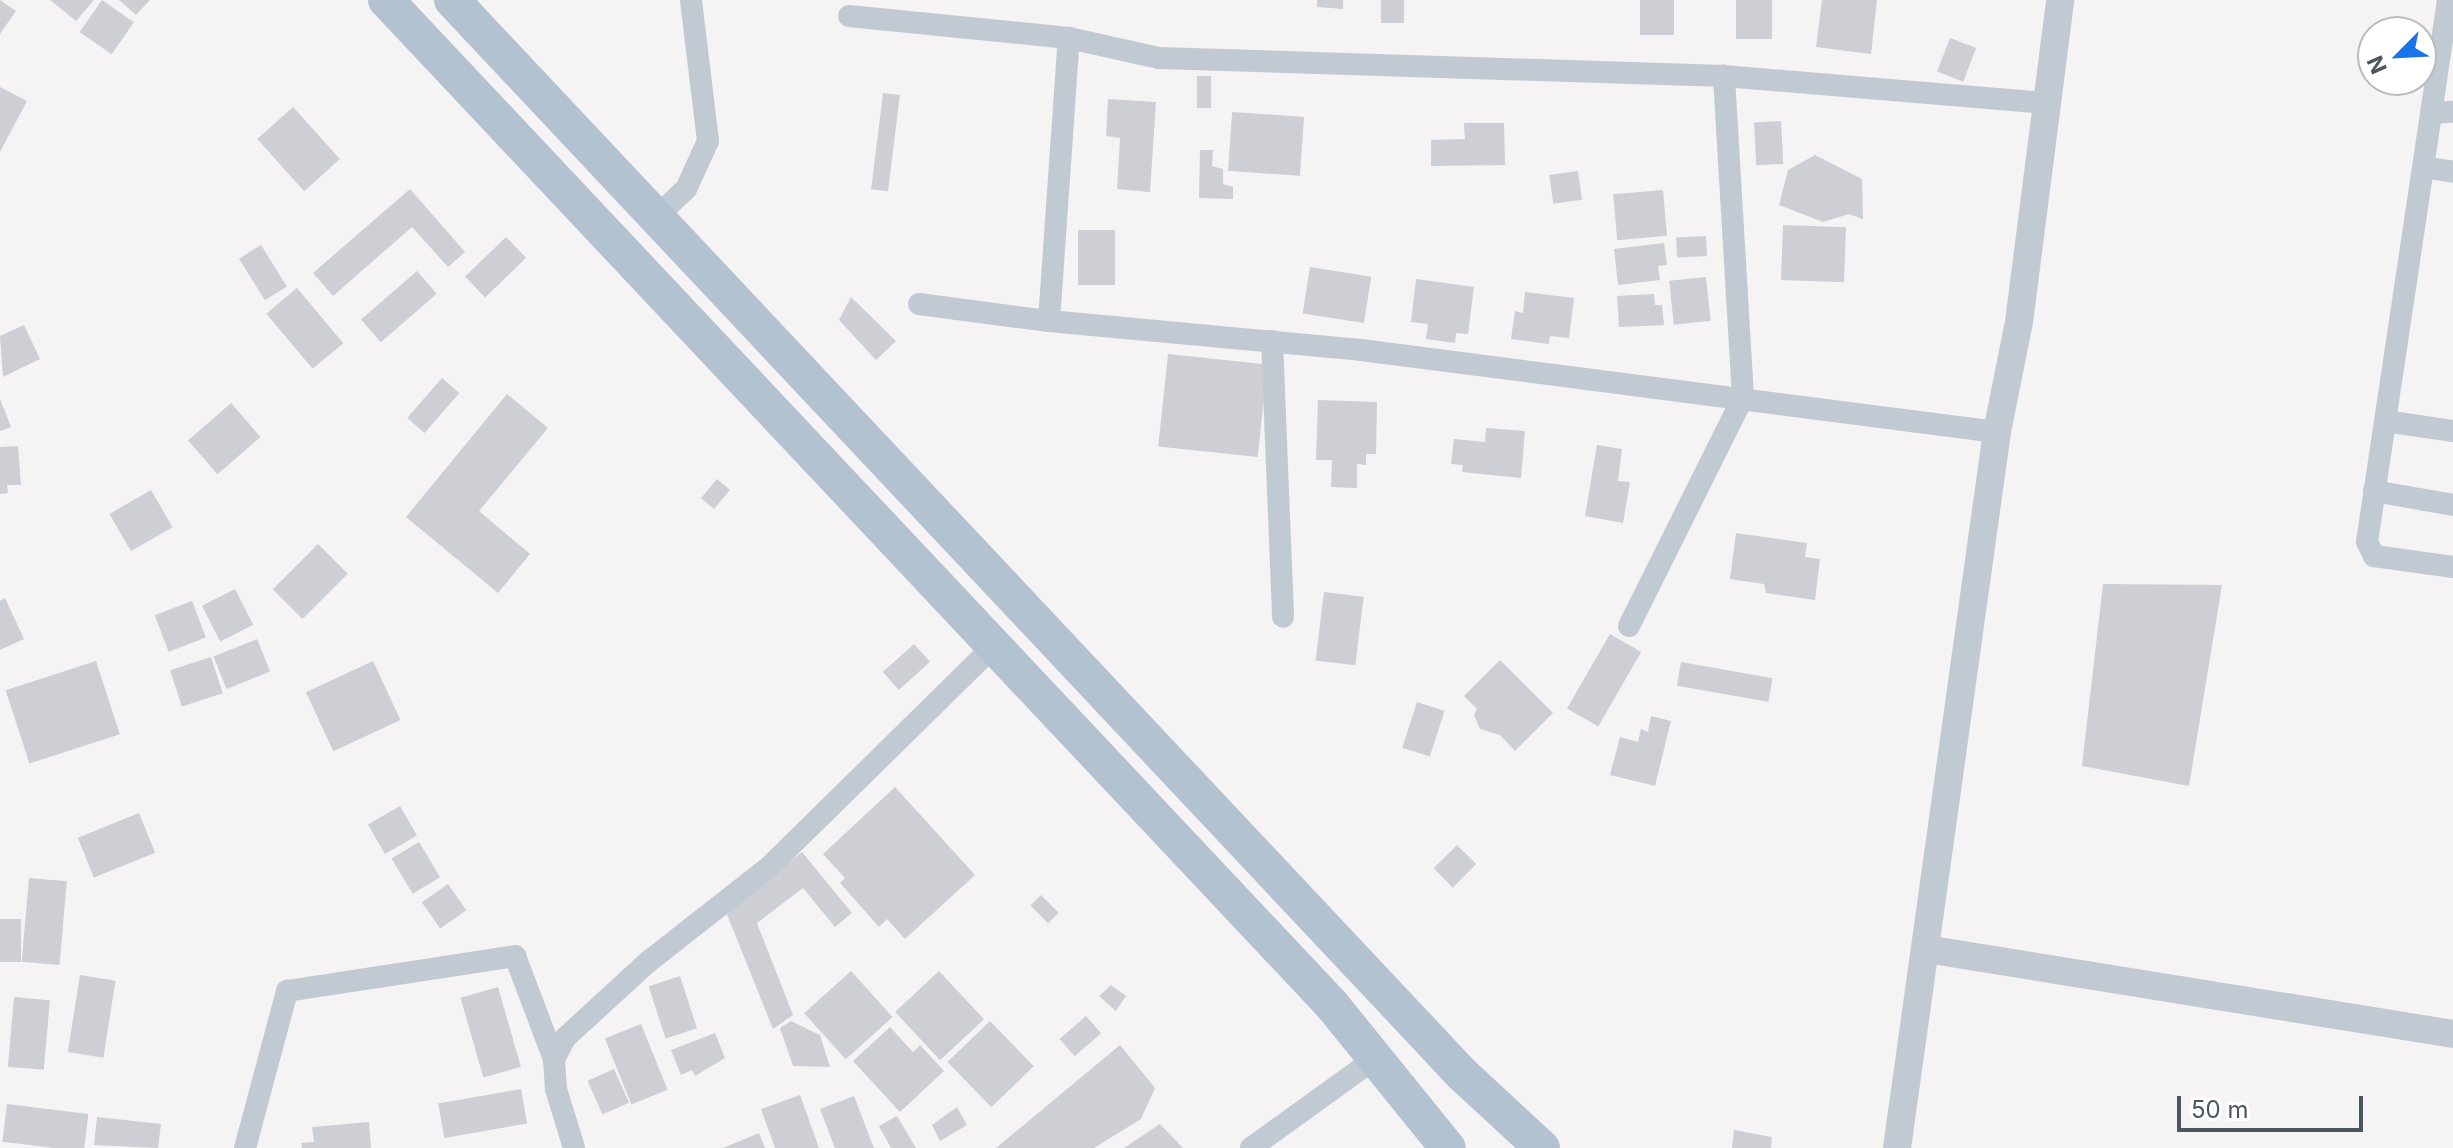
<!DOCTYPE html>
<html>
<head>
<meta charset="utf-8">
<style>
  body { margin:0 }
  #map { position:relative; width:2453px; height:1148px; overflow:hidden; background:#f5f3f3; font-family:Inter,sans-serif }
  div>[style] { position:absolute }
  .building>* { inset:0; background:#cdcfd5; transform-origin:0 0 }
  .minor>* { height:22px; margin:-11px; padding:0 11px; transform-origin:11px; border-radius:11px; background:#c1cad2 }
  .tertiary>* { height:28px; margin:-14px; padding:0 14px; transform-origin:14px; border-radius:14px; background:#c1cad2 }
  .primary>* { height:36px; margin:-18px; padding:0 18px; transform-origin:18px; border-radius:18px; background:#b3c2d1 }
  span { translate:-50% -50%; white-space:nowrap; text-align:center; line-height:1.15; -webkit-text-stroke:7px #fff; paint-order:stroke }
  .north { position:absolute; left:2357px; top:16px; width:80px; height:80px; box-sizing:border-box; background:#fff; border:2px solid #b7bbc0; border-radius:50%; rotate:246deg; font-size:22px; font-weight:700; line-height:32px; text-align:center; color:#4a5661 }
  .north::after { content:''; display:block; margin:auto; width:28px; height:36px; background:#1a73e8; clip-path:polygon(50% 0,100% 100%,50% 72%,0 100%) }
  .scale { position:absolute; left:2177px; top:1096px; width:186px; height:36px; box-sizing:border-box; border:4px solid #4a5661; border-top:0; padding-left:10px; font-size:24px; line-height:28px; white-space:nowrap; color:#4a5661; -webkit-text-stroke:6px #fff; paint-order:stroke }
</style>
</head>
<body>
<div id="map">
  <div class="building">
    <div style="clip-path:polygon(0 0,16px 11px,0 34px)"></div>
    <div style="clip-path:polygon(50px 0,94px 0,76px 21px)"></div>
    <div style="left:102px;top:0;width:39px;height:39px;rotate:35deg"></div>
    <div style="clip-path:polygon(119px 0,150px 0,136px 15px)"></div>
    <div style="clip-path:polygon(1317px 0,1343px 0,1343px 9px,1317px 7px)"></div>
    <div style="left:1381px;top:0;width:23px;height:23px"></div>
    <div style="left:1640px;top:0;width:34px;height:35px"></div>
    <div style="left:1736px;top:0;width:36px;height:39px"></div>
    <div style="clip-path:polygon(1822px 0,1877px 0,1871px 54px,1816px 47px)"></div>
    <div style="left:1950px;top:38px;width:28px;height:36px;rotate:21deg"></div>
    <div style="left:1197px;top:76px;width:14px;height:32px"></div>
    <div style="clip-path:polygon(0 87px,27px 101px,0 152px)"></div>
    <div style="left:883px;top:93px;width:17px;height:97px;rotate:7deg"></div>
    <div style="clip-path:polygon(1108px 99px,1156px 102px,1150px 192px,1117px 189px,1120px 138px,1106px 136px)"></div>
    <div style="left:293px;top:107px;width:70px;height:48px;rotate:48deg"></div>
    <div style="left:1304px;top:117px;width:59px;height:72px;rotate:94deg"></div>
    <div style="left:1781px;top:121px;width:43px;height:27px;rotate:87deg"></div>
    <div style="clip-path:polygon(1464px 123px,1504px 123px,1505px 165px,1431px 166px,1431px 140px,1465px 139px)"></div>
    <div style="clip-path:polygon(1200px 150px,1213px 150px,1212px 166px,1223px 169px,1223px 184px,1233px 187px,1233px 199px,1199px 198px)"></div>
    <div style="clip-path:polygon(1815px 155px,1862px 179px,1863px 219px,1849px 214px,1823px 222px,1779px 205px,1788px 170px)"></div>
    <div style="left:1578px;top:171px;width:29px;height:29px;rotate:82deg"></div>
    <div style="clip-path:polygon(410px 189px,465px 252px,448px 267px,412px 227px,333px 296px,313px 273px)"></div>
    <div style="left:1663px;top:190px;width:46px;height:50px;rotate:85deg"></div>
    <div style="left:1783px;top:225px;width:63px;height:55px;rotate:2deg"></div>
    <div style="left:1078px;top:230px;width:37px;height:55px"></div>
    <div style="left:1706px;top:236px;width:20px;height:30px;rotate:87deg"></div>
    <div style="left:506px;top:237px;width:29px;height:57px;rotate:46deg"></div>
    <div style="clip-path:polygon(1664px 243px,1667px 265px,1658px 266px,1660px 280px,1618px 285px,1614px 249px)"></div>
    <div style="left:261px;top:245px;width:49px;height:26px;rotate:58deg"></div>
    <div style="left:1310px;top:267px;width:62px;height:47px;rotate:9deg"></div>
    <div style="left:417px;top:271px;width:30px;height:74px;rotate:49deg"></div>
    <div style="left:1706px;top:277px;width:44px;height:37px;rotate:84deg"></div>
    <div style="clip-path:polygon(1416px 279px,1474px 287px,1468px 334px,1456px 333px,1455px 343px,1426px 339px,1428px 324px,1411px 322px)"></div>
    <div style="left:297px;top:288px;width:72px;height:40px;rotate:50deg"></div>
    <div style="clip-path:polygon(1525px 292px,1574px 298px,1569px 338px,1550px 336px,1549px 344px,1511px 339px,1515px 311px,1523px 313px)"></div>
    <div style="clip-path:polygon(1654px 294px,1655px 305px,1662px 305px,1664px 325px,1619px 327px,1617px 296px)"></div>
    <div style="clip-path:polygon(851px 297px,896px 341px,876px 360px,839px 320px)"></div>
    <div style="clip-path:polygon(24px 325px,40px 359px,3px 377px,0 336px)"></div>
    <div style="left:1168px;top:354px;width:100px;height:93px;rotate:6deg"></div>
    <div style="left:442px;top:378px;width:23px;height:53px;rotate:41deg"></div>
    <div style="clip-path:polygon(507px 394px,548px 428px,479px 511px,530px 554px,498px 593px,406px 517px)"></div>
    <div style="clip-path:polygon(0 399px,11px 427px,0 431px)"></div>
    <div style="clip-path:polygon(1318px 400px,1377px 402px,1376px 454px,1366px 454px,1366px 465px,1357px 464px,1357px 488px,1331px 487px,1332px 460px,1316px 460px)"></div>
    <div style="left:231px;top:403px;width:45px;height:57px;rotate:49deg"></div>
    <div style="clip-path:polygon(1486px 428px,1525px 431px,1521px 478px,1462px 472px,1463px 465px,1451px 464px,1454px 439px,1485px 442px)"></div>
    <div style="clip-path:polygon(1597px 445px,1622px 449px,1618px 481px,1630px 482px,1623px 523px,1585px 516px)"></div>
    <div style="clip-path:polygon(18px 446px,21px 485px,7px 485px,8px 493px,0 494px,0 447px)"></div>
    <div style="left:717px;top:479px;width:17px;height:25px;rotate:40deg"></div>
    <div style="left:151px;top:490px;width:43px;height:48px;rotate:60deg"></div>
    <div style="clip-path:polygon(1736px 533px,1807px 543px,1805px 557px,1820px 559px,1815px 600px,1766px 593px,1764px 584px,1730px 579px)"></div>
    <div style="left:318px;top:544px;width:42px;height:64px;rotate:45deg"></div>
    <div style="clip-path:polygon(2103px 584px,2222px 585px,2189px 786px,2082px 766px)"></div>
    <div style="left:235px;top:589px;width:40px;height:37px;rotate:63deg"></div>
    <div style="left:1324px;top:592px;width:40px;height:69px;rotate:7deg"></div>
    <div style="clip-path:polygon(5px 598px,24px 639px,0 650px,0 601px)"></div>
    <div style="left:192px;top:601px;width:39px;height:40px;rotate:69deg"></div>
    <div style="left:1610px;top:634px;width:36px;height:86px;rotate:30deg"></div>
    <div style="left:257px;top:639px;width:35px;height:47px;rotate:68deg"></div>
    <div style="left:914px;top:644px;width:24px;height:42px;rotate:48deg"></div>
    <div style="left:211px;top:657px;width:38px;height:43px;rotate:72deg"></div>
    <div style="clip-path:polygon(1500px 660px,1553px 713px,1515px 751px,1500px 735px,1480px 729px,1474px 715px,1477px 709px,1464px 696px)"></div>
    <div style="left:96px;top:661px;width:77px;height:95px;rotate:72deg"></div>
    <div style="left:373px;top:661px;width:65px;height:74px;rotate:65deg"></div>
    <div style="left:1681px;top:662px;width:93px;height:24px;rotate:10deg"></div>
    <div style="left:1417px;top:702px;width:29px;height:48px;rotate:18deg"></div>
    <div style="clip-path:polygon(1651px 716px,1671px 721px,1655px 786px,1610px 775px,1620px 737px,1638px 742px,1641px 729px,1648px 732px)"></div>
    <div style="clip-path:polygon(895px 787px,975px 875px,905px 939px,887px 919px,879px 927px,840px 883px,845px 878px,823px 854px)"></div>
    <div style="left:400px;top:806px;width:34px;height:37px;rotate:60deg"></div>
    <div style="left:139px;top:813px;width:43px;height:66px;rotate:68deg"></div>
    <div style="left:419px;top:842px;width:41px;height:32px;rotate:59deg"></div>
    <div style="left:1457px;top:845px;width:27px;height:33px;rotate:45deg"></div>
    <div style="clip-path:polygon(802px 852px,852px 913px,835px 927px,803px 888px,757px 923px,793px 1015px,773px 1029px,726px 912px)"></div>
    <div style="left:29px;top:878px;width:38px;height:84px;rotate:5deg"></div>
    <div style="left:448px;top:884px;width:32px;height:32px;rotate:55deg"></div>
    <div style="left:1041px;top:895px;width:25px;height:15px;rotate:45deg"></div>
    <div style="left:0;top:919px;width:21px;height:43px"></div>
    <div style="left:851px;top:971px;width:62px;height:63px;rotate:48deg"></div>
    <div style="left:939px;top:971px;width:66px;height:60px;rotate:47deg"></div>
    <div style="left:80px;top:975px;width:36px;height:78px;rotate:9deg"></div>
    <div style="left:680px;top:976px;width:55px;height:33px;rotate:72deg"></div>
    <div style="clip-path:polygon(1111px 985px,1126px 996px,1116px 1011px,1099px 996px)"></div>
    <div style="left:498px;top:987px;width:83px;height:39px;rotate:74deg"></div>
    <div style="left:14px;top:997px;width:36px;height:70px;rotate:5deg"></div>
    <div style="left:1086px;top:1016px;width:23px;height:35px;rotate:49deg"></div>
    <div style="clip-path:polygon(791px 1021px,820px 1035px,830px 1067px,793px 1066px,780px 1028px)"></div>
    <div style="left:990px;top:1021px;width:63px;height:59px;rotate:46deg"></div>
    <div style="left:641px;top:1024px;width:71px;height:39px;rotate:68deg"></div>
    <div style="clip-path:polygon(890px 1027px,913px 1052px,920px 1045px,944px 1071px,900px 1112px,853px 1061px)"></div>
    <div style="clip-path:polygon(715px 1033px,725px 1058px,695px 1076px,692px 1070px,681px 1075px,671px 1050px)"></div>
    <div style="clip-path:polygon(1120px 1045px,1155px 1088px,1141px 1119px,1094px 1148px,996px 1148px)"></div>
    <div style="left:614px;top:1069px;width:37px;height:29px;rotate:66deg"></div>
    <div style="left:521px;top:1089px;width:35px;height:84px;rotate:80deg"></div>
    <div style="clip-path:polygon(800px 1095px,819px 1148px,775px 1148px,761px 1109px)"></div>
    <div style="clip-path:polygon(854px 1096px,874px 1148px,835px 1148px,820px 1109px)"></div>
    <div style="left:7px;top:1104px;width:82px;height:38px;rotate:7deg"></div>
    <div style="clip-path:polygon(957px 1107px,967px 1125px,940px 1141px,932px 1125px)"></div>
    <div style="clip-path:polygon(897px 1116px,916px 1148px,891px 1148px,879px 1126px)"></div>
    <div style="clip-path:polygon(97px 1117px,161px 1124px,158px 1148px,94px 1145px)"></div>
    <div style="clip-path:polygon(369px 1122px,371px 1148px,302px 1148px,301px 1143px,314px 1142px,312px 1127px)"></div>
    <div style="clip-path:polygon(1160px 1124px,1183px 1148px,1124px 1148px)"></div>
    <div style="clip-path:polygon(1734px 1130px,1772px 1137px,1771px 1148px,1732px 1148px)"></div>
    <div style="clip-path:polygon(759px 1133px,765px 1148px,723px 1148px)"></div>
  </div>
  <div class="minor">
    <div style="left:2448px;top:0;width:548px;rotate:98.5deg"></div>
    <div style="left:2367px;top:542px;width:16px;rotate:63deg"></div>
    <div style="left:2374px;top:556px;width:80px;rotate:7.9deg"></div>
    <div style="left:849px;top:16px;width:221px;rotate:5.7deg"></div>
    <div style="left:1069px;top:38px;width:92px;rotate:12.5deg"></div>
    <div style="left:1159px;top:58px;width:565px;rotate:1.82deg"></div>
    <div style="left:1724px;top:76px;width:322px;rotate:4.8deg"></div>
    <div style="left:2431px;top:113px;width:22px;rotate:-3deg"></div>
    <div style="left:2423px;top:167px;width:30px;rotate:9deg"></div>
    <div style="left:654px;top:219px;width:44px;rotate:-43.2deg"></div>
    <div style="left:686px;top:189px;width:53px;rotate:-65.4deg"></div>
    <div style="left:708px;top:141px;width:142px;rotate:-96.9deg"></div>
    <div style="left:919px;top:304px;width:131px;rotate:7.5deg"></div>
    <div style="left:1049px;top:321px;width:313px;rotate:5.3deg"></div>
    <div style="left:1361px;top:350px;width:641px;rotate:7.35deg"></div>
    <div style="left:1049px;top:321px;width:284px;rotate:-86deg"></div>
    <div style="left:1272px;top:341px;width:276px;rotate:87.7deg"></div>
    <div style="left:2385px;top:421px;width:69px;rotate:8.4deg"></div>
    <div style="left:2374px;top:491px;width:80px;rotate:10deg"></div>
    <div style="left:1629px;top:626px;width:256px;rotate:-63.5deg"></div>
    <div style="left:1743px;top:397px;width:322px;rotate:-93.4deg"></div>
    <div style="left:245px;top:1148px;width:163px;rotate:-75deg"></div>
    <div style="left:287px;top:991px;width:231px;rotate:-8.7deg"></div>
    <div style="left:515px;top:956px;width:110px;rotate:69.3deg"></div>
    <div style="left:574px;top:1148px;width:62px;rotate:-107deg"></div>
    <div style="left:556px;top:1089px;width:30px;rotate:-94deg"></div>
    <div style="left:554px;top:1059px;width:24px;rotate:-62deg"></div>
    <div style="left:565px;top:1038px;width:113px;rotate:-42.5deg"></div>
    <div style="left:648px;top:962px;width:154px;rotate:-38.1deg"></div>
    <div style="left:769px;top:867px;width:315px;rotate:-44.5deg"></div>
    <div style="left:1251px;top:1148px;width:155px;rotate:-35.8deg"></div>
  </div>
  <div class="tertiary">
    <div style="left:1926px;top:949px;width:534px;rotate:9.16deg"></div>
    <div style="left:1897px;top:1148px;width:723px;rotate:-82.05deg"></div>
    <div style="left:1997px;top:432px;width:112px;rotate:-78.7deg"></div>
    <div style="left:2019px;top:322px;width:325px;rotate:-82.7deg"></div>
  </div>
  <div class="primary">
    <div style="left:386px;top:0;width:1380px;rotate:46.73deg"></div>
    <div style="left:1332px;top:1005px;width:184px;rotate:51deg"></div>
    <div style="left:452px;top:0;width:1474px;rotate:46.76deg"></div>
    <div style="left:1462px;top:1074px;width:109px;rotate:42.8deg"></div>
  </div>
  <div class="north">N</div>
  <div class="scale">50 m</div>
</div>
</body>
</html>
